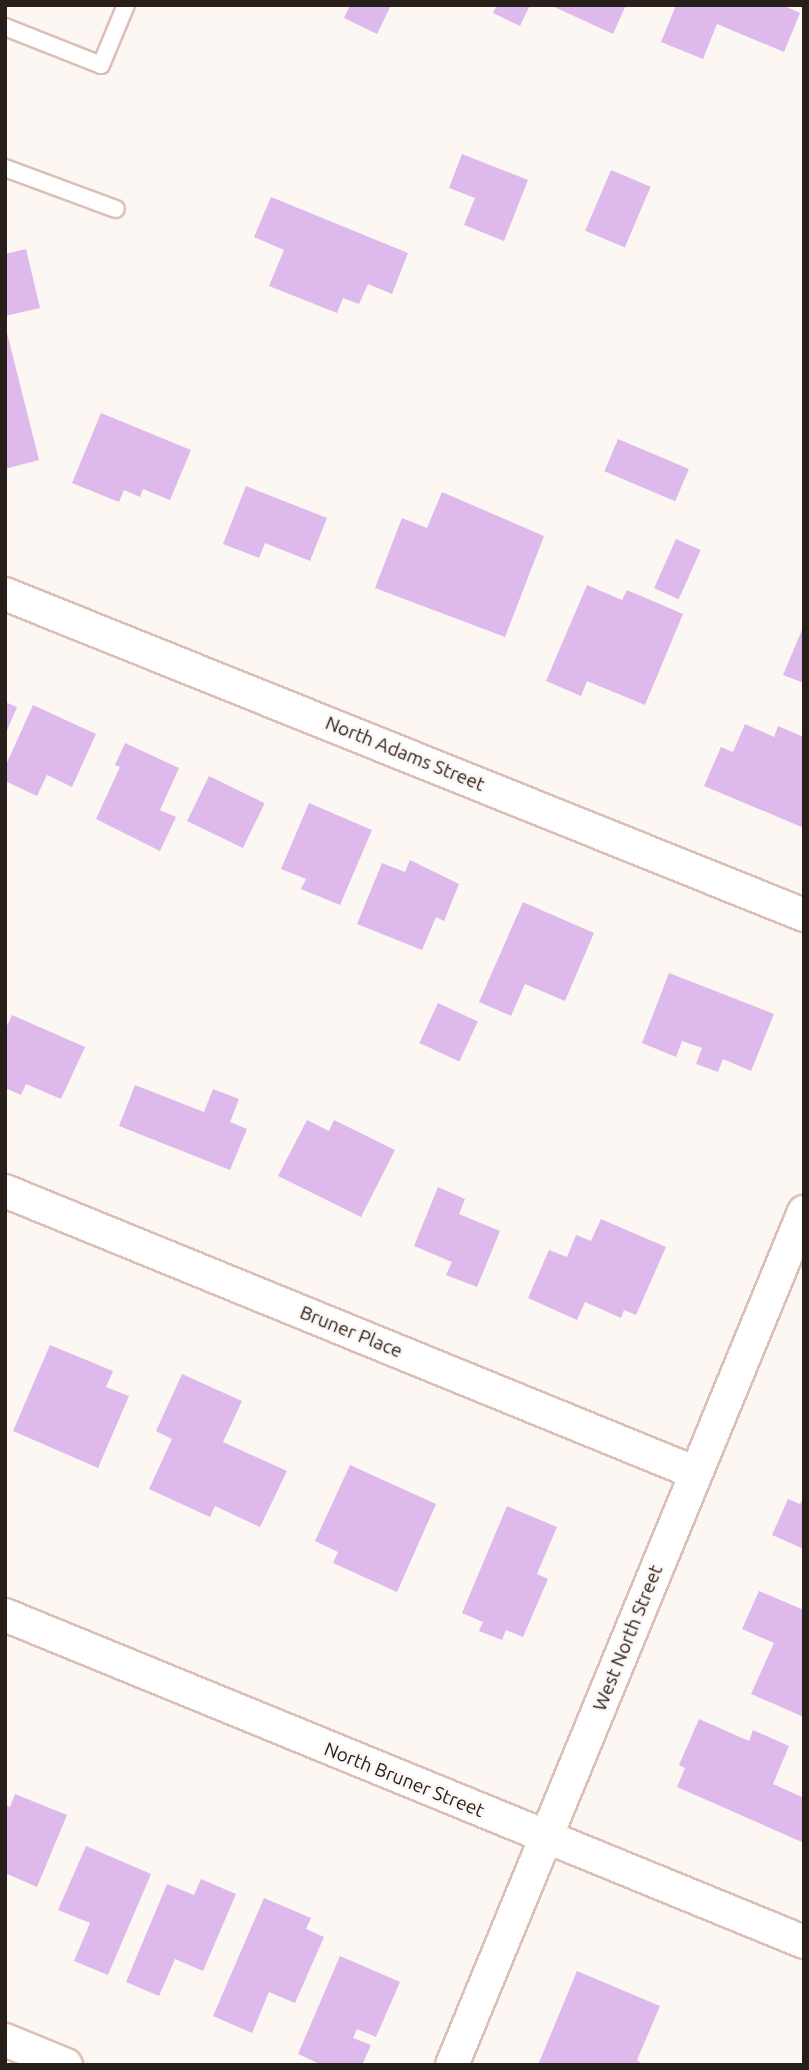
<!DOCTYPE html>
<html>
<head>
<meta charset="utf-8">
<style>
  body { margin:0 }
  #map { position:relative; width:809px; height:2070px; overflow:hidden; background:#fdf7f4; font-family:Ubuntu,sans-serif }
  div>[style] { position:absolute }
  .building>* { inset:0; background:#deb9ec; transform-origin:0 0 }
  .roads { filter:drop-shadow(2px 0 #ddc0b5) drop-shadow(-2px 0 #ddc0b5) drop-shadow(0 2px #ddc0b5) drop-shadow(0 -2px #ddc0b5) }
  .service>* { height:16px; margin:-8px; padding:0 8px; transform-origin:8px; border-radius:8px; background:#fff }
  .minor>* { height:32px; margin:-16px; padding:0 16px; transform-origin:16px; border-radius:16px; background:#fff }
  span { translate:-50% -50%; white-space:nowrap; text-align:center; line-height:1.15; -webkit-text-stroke:5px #fdf7f4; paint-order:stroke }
  .street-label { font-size:19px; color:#281e1a }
  .frame { position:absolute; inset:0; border:7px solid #281e1a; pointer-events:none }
</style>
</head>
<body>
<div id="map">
  <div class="building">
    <div style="clip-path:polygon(350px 5px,391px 5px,377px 34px,344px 18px)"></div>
    <div style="clip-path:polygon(497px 5px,530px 5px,520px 26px,493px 13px)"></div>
    <div style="clip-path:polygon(550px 5px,626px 5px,613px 34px)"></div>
    <div style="clip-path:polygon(676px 5px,782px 5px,800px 13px,784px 52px,717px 24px,703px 59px,661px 42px)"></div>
    <div style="clip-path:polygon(462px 154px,528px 180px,504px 241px,464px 225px,475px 198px,449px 188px)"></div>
    <div style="left:611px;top:170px;width:43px;height:66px;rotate:23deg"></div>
    <div style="clip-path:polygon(271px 197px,408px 253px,392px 294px,368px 284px,359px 304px,343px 298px,337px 313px,269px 286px,284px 250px,254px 237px)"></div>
    <div style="clip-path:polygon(26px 249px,40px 308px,5px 316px,5px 254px)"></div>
    <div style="clip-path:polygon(5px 325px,39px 460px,5px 469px)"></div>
    <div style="clip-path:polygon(101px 413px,191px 450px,170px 500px,143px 489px,140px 497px,124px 490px,119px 502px,72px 483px)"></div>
    <div style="left:618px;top:439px;width:77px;height:35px;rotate:23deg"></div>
    <div style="clip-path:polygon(246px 486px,327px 518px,310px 561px,265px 543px,259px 558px,223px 544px)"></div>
    <div style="clip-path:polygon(442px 492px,544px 536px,505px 637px,375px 588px,402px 518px,427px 528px)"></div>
    <div style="left:676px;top:539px;width:27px;height:54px;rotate:24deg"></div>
    <div style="clip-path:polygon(587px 585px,622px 600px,627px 590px,683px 614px,645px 705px,587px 681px,581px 696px,546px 681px)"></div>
    <div style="clip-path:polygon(804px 625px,804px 683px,783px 675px)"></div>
    <div style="clip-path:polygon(5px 702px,17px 707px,5px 735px)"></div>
    <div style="clip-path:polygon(33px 705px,96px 734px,72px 787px,47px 775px,37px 796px,5px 781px,5px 767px)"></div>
    <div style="clip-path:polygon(745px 724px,774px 737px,778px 726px,804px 737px,804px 828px,704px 786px,721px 747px,733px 752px)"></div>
    <div style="clip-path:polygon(125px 743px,179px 768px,160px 810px,176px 817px,160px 851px,96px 819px,120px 767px,115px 765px)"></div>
    <div style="left:209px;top:776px;width:62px;height:50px;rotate:26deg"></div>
    <div style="clip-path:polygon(309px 803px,372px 830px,340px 905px,301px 889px,306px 879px,281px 869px)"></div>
    <div style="clip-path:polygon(410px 860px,459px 884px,444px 921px,436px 917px,422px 950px,357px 924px,382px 863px,405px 872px)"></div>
    <div style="clip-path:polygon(523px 902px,594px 933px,565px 1001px,525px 984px,511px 1016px,479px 1002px)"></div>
    <div style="clip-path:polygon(669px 973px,774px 1014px,751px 1071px,723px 1059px,718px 1072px,696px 1064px,702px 1048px,682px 1041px,676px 1057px,642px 1043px)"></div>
    <div style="left:438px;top:1003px;width:44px;height:44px;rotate:25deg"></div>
    <div style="clip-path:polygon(12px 1015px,85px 1047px,61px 1099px,26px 1084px,21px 1095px,5px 1088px,5px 1030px)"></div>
    <div style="clip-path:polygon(135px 1085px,204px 1112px,213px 1089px,239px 1099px,230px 1122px,247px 1129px,230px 1170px,119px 1126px)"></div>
    <div style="clip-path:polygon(307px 1120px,329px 1131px,334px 1120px,395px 1150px,361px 1217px,278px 1176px)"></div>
    <div style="clip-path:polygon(438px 1187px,465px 1199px,459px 1214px,500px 1231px,477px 1287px,446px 1275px,452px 1262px,414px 1246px)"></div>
    <div style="clip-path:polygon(601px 1219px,666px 1247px,636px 1315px,624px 1310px,621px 1318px,585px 1302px,577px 1320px,528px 1298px,549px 1250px,567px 1257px,576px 1235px,591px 1241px)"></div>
    <div style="clip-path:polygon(50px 1345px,113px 1371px,106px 1387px,129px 1396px,98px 1468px,13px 1431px)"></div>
    <div style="clip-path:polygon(182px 1374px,242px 1401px,223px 1442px,287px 1471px,260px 1527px,215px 1506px,210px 1517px,149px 1489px,172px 1439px,156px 1431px)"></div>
    <div style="clip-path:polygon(350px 1465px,436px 1504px,397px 1592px,333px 1563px,338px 1552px,315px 1541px)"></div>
    <div style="clip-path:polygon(804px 1496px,804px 1549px,772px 1535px,788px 1499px,800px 1504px)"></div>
    <div style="clip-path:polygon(507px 1506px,557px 1527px,537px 1574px,548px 1579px,523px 1637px,506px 1630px,502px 1640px,479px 1631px,483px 1622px,462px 1613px)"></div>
    <div style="clip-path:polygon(759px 1591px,804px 1610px,804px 1717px,751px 1694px,774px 1643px,742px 1629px)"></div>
    <div style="clip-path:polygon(699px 1719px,749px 1741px,753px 1730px,789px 1746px,773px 1784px,804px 1798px,804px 1843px,677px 1787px,685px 1768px,679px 1765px)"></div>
    <div style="clip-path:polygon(15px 1794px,67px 1815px,37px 1887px,5px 1873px,5px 1805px,10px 1807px)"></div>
    <div style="clip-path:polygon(86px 1846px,151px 1874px,108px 1975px,74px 1961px,90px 1923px,58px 1910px)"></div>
    <div style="clip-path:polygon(201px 1879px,236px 1894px,203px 1971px,175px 1959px,159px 1996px,126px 1982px,167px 1884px,194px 1895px)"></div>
    <div style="clip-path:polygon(264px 1898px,311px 1918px,306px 1929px,324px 1937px,295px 2003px,269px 1992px,252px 2033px,213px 2016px)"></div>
    <div style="clip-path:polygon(340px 1956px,400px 1982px,376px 2037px,357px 2029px,353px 2038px,371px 2045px,362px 2065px,322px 2065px,298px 2054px)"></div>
    <div style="clip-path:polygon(577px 1971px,660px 2006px,637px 2060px,643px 2065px,538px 2065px)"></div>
  </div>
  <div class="roads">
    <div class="service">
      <div style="left:5px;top:27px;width:103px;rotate:21.6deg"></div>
      <div style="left:101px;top:65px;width:65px;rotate:-67.4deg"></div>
      <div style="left:5px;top:168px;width:118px;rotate:20.3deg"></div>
    </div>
    <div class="minor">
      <div style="left:5px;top:594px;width:861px;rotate:21.89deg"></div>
      <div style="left:5px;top:1191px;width:746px;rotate:22.2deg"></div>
      <div style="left:5px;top:1615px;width:863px;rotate:22.26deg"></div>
      <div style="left:5px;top:2040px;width:66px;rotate:22.3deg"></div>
      <div style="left:452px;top:2065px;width:923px;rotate:-67.58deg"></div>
    </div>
  </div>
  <div class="street-label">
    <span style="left:405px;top:754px;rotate:22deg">North Adams Street</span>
    <span style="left:351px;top:1332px;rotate:22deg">Bruner Place</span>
    <span style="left:628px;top:1638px;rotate:-68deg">West North Street</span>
    <span style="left:404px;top:1780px;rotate:22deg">North Bruner Street</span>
  </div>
  <div class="frame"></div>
</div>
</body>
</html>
